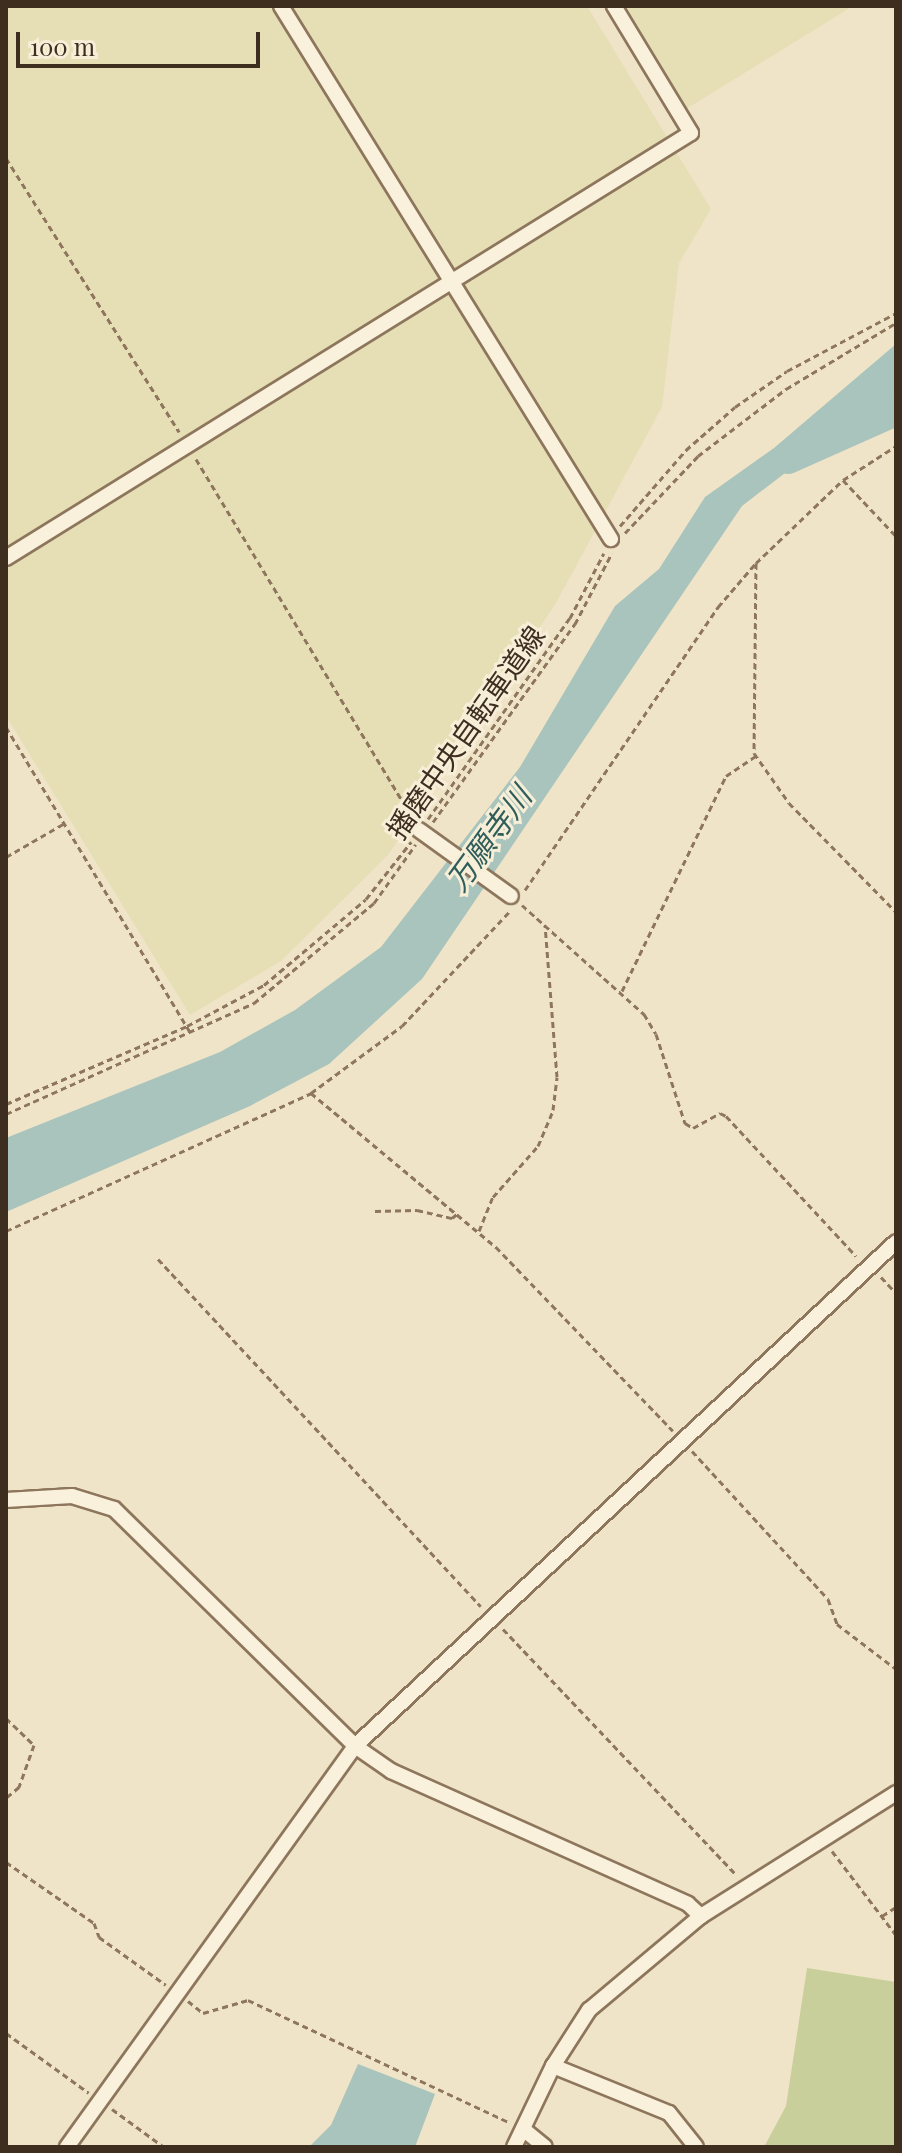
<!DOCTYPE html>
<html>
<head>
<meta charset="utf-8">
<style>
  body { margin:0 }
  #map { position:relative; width:902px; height:2153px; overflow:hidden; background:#f0e4c8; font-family:"Playfair Display","Noto Sans JP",serif }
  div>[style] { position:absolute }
  .farmland>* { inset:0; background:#e6deb5 }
  .green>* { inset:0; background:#c9cf9b }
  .water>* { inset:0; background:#a9c4bc }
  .river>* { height:30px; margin:-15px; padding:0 15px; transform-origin:15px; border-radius:15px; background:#a9c4bc }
  .path>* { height:3px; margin-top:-1.5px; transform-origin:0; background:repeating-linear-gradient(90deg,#8d765c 0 6px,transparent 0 10px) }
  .roads { filter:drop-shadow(2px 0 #8d765c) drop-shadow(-2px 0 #8d765c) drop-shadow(0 2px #8d765c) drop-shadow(0 -2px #8d765c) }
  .minor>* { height:14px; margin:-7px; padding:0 7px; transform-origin:7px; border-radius:7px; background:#faf1dc }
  span { translate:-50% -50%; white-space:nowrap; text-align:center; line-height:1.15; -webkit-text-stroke:6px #f7eed8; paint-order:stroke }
  .street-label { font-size:28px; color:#3d2e20 }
  .water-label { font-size:30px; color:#2f5d5a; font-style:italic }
  .frame { position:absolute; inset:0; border:8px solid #3d2e20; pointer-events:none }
  .scale { position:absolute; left:16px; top:32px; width:244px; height:36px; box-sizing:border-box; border:4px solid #3d2e20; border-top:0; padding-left:10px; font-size:24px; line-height:28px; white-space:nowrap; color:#3d2e20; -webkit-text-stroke:6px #f7eed8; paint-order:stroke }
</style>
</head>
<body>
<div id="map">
  <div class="farmland">
    <div style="clip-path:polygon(6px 6px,587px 6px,711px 209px,679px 263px,662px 407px,556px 603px,388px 855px,281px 961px,190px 1015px,6px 716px)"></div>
    <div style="clip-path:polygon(623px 6px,853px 6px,686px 109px)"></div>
  </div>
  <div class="green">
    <div style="clip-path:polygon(807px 1968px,896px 1982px,896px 2147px,764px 2147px,786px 2106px)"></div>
  </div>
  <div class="water">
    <div style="clip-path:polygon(896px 344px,896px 418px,841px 430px,742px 506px,422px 979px,329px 1064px,250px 1106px,6px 1212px,6px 1138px,220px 1052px,295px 1010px,381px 947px,520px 767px,615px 606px,659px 569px,705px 497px,774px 448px)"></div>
    <div style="clip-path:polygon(358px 2064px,435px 2094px,415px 2147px,309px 2147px,331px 2125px)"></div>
  </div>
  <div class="river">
    <div style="left:788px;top:459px;width:118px;rotate:-24deg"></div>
  </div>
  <div class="path">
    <div style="left:6px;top:158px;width:324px;rotate:57.7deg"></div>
    <div style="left:196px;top:459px;width:420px;rotate:58.9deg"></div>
    <div style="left:843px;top:480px;width:77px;rotate:46.6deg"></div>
    <div style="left:620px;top:526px;width:101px;rotate:-49deg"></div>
    <div style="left:686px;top:450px;width:65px;rotate:-41.3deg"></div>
    <div style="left:735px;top:407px;width:63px;rotate:-34.7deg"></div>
    <div style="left:787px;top:371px;width:123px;rotate:-28deg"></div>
    <div style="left:625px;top:533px;width:106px;rotate:-46.5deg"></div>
    <div style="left:698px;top:456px;width:111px;rotate:-37.3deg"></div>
    <div style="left:786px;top:389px;width:128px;rotate:-31deg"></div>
    <div style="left:756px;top:563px;width:190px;rotate:90.6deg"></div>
    <div style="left:754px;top:753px;width:61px;rotate:55deg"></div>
    <div style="left:789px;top:803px;width:153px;rotate:45.5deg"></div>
    <div style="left:6px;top:727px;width:356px;rotate:58.9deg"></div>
    <div style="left:428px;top:819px;width:246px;rotate:-54.8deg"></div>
    <div style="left:570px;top:618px;width:73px;rotate:-62.4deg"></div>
    <div style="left:433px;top:822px;width:244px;rotate:-54.4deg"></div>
    <div style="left:575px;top:624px;width:80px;rotate:-62.5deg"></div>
    <div style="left:6px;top:857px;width:68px;rotate:-30deg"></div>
    <div style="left:525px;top:890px;width:343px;rotate:-55.7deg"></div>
    <div style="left:718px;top:607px;width:58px;rotate:-49.2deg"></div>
    <div style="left:756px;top:563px;width:120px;rotate:-43.7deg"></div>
    <div style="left:843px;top:480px;width:63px;rotate:-32.7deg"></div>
    <div style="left:522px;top:905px;width:164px;rotate:41.8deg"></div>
    <div style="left:644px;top:1014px;width:23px;rotate:59deg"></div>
    <div style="left:656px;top:1034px;width:94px;rotate:72deg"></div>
    <div style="left:685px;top:1123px;width:9px;rotate:32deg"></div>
    <div style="left:693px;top:1128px;width:31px;rotate:-29deg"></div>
    <div style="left:720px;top:1113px;width:7px;rotate:27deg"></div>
    <div style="left:726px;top:1116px;width:191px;rotate:47.1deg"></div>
    <div style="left:622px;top:991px;width:239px;rotate:-64.2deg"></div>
    <div style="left:726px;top:776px;width:36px;rotate:-34deg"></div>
    <div style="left:311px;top:1093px;width:241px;rotate:39.8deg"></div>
    <div style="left:496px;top:1247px;width:255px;rotate:46.1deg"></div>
    <div style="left:6px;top:1104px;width:197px;rotate:-23.3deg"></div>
    <div style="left:187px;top:1026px;width:87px;rotate:-28deg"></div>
    <div style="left:264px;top:985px;width:133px;rotate:-40.1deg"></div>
    <div style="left:366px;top:899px;width:73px;rotate:-51.7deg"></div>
    <div style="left:6px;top:1114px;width:272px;rotate:-24.1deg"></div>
    <div style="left:254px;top:1003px;width:156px;rotate:-39.8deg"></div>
    <div style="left:374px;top:903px;width:72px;rotate:-54.6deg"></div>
    <div style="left:375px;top:1211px;width:42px;rotate:-1.4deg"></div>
    <div style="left:417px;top:1210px;width:36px;rotate:13deg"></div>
    <div style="left:452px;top:1218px;width:6px;rotate:-39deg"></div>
    <div style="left:6px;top:1231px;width:335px;rotate:-24.3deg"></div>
    <div style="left:311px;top:1093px;width:113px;rotate:-36.4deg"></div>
    <div style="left:402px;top:1026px;width:156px;rotate:-46.8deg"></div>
    <div style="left:479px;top:1231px;width:37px;rotate:-68deg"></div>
    <div style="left:493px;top:1197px;width:68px;rotate:-48.6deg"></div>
    <div style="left:538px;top:1146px;width:39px;rotate:-67deg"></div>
    <div style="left:553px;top:1110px;width:33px;rotate:-83deg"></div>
    <div style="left:557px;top:1077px;width:151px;rotate:-94.5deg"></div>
    <div style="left:158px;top:1259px;width:474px;rotate:47.1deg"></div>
    <div style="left:881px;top:1277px;width:22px;rotate:47deg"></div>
    <div style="left:692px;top:1451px;width:201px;rotate:47.4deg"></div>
    <div style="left:828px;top:1599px;width:27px;rotate:70deg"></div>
    <div style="left:837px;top:1624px;width:74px;rotate:37.3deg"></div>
    <div style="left:503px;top:1629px;width:340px;rotate:46.5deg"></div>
    <div style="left:6px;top:1718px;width:39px;rotate:44deg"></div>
    <div style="left:34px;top:1745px;width:45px;rotate:109.7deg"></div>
    <div style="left:19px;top:1787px;width:17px;rotate:140deg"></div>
    <div style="left:832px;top:1851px;width:106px;rotate:52.7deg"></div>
    <div style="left:6px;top:1862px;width:107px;rotate:34.7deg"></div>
    <div style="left:94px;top:1923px;width:15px;rotate:70deg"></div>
    <div style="left:99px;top:1937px;width:82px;rotate:35.6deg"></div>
    <div style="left:882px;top:1916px;width:17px;rotate:-33deg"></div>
    <div style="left:188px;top:2001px;width:19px;rotate:39deg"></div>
    <div style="left:203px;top:2013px;width:47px;rotate:-16.1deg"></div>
    <div style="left:248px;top:2000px;width:287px;rotate:25.1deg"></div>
    <div style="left:6px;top:2033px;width:102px;rotate:35.9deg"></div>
    <div style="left:112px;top:2109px;width:64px;rotate:36.2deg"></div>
  </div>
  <div class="roads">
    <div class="minor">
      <div style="left:281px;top:6px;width:627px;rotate:58.24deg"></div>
      <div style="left:6px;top:558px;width:806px;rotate:-31.82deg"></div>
      <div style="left:691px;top:133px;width:149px;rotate:-121.2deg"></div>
      <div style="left:419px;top:830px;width:113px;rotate:35.7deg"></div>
      <div style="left:6px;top:1500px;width:66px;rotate:-3.5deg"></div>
      <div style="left:72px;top:1496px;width:44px;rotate:17.2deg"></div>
      <div style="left:114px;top:1509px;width:338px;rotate:44.5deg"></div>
      <div style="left:355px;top:1746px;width:44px;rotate:34.8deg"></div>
      <div style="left:391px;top:1771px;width:325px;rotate:24.1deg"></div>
      <div style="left:688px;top:1904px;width:18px;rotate:43deg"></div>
      <div style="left:553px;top:2066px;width:125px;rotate:22.1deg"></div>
      <div style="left:669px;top:2113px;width:43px;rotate:51.5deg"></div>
      <div style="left:523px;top:2129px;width:28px;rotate:39deg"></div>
      <div style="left:67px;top:2147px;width:494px;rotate:-54.3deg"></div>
      <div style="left:355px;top:1746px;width:739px;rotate:-42.97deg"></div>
      <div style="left:514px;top:2147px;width:90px;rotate:-64.3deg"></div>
      <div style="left:553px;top:2066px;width:67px;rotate:-57.3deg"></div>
      <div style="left:589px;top:2010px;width:146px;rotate:-40deg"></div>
      <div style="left:701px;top:1916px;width:231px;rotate:-32.2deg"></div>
    </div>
  </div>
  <div class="street-label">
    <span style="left:465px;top:732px;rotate:-55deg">播磨中央自転車道線</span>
  </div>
  <div class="water-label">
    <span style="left:488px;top:838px;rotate:-54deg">万願寺川</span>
  </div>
  <div class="frame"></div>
  <div class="scale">100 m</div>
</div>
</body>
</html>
